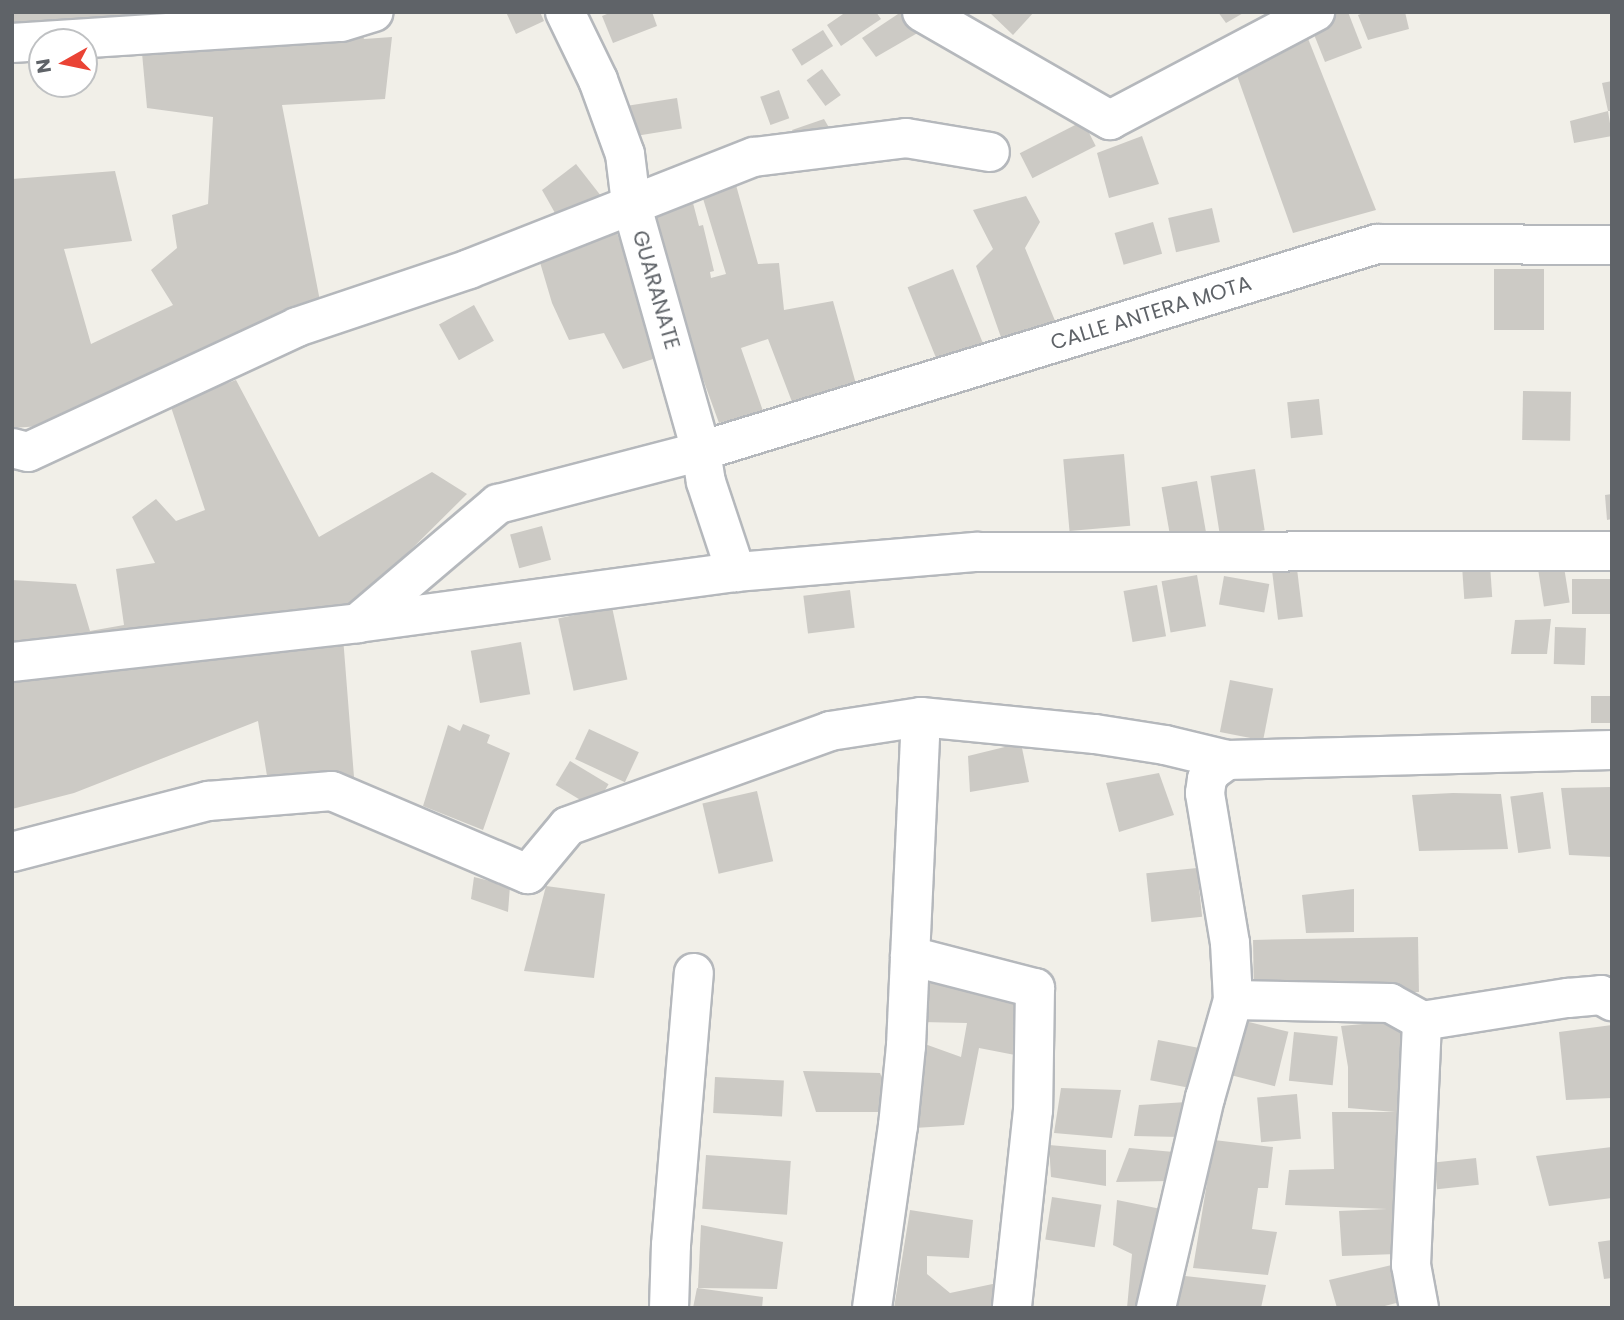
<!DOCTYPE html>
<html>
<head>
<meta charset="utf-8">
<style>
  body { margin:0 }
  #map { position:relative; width:1624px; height:1320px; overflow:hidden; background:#f1efe8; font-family:Poppins,sans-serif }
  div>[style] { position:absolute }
  .building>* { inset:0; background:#cccac5; transform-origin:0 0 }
  .roads { filter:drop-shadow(2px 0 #b5b8bc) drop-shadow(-2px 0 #b5b8bc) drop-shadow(0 2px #b5b8bc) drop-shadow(0 -2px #b5b8bc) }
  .minor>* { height:38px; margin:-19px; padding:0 19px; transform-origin:19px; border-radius:19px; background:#fff }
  span { translate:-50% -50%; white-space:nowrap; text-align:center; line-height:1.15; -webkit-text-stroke:7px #fff; paint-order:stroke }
  .street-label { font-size:21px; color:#5f6368 }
  .frame { position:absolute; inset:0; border:14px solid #5f6368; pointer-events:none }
  .north { position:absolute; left:28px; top:28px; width:70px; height:70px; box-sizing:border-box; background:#fff; border:2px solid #bfc1c3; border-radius:50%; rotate:261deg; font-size:19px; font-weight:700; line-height:28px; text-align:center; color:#5f6368 }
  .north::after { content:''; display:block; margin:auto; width:24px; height:32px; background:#ea4335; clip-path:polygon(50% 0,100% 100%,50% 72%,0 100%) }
</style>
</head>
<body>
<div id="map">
  <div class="building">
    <div style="clip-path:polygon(12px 12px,245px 12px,12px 39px)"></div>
    <div style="clip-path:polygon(506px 12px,540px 12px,544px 21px,516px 34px)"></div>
    <div style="clip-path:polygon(612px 12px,652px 12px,657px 26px,613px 43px,602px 16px)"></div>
    <div style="clip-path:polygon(846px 12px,876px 12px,881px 19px,841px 46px,827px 25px)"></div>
    <div style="clip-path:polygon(901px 12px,921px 31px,876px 57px,862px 38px)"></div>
    <div style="clip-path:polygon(989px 12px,1034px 12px,1013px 35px)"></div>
    <div style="clip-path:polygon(1218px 12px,1245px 12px,1226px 23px)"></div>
    <div style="clip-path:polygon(1320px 12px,1348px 12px,1362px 48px,1325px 62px,1307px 17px)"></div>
    <div style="clip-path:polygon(1366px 12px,1405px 12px,1409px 29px,1368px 40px,1358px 15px)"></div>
    <div style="left:823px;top:30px;width:19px;height:37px;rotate:58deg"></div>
    <div style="clip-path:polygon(1305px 31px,1376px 210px,1293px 233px,1234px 67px)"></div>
    <div style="clip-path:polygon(362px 33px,364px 39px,392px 37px,385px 99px,282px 105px,320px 301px,56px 425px,12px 428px,12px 179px,115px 171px,132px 241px,64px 249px,91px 344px,173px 305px,151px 270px,177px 248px,172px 215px,208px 204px,213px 117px,147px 108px,142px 53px)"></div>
    <div style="left:822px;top:69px;width:32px;height:19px;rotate:54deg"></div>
    <div style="clip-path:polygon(1612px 81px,1612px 111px,1608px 111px,1612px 136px,1574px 143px,1570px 121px,1608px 111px,1602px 83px)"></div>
    <div style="left:779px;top:90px;width:30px;height:20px;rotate:70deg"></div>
    <div style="left:677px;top:98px;width:31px;height:50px;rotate:81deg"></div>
    <div style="clip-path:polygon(824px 119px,831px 131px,798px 144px,792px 130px)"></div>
    <div style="left:1083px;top:121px;width:28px;height:71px;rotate:63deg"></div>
    <div style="clip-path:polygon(1142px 136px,1159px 184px,1109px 198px,1097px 153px)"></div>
    <div style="clip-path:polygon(576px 164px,601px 196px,559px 220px,542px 190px)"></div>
    <div style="clip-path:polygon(736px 185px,758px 264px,779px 263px,784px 310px,833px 301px,856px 384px,794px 407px,768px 339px,741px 348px,763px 411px,719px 423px,642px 211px,693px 203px,699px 226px,703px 225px,714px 271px,710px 272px,711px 278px,726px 274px,701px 192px)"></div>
    <div style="clip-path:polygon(1026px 196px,1040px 222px,1025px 248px,1056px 323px,1003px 343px,976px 266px,993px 249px,973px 210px)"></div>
    <div style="left:1212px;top:208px;width:35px;height:45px;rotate:77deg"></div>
    <div style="left:1153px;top:222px;width:33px;height:40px;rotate:74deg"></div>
    <div style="clip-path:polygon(616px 230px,659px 357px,623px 369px,604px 333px,569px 340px,552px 303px,539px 259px)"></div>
    <div style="left:953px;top:269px;width:84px;height:49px;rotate:68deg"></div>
    <div style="left:1494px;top:269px;width:50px;height:61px"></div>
    <div style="left:474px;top:305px;width:41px;height:40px;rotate:61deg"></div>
    <div style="clip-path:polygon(236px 380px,319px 537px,432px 472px,467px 494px,353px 607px,239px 616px,205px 631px,201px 621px,12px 646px,12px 580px,76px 584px,90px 631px,124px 625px,116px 569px,155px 563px,132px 517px,156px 499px,176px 521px,205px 510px,170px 404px)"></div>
    <div style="left:1523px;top:391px;width:48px;height:49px;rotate:1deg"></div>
    <div style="left:1319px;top:399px;width:36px;height:32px;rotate:84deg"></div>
    <div style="left:1124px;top:454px;width:72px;height:61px;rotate:85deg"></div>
    <div style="left:1255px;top:469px;width:62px;height:45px;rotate:81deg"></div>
    <div style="left:1197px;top:481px;width:54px;height:36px;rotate:80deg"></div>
    <div style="clip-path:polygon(1612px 494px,1612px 519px,1607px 520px,1605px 495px)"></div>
    <div style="left:542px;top:526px;width:35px;height:33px;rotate:75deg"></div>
    <div style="left:1490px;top:565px;width:32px;height:28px;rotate:86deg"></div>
    <div style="left:1564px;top:567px;width:36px;height:26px;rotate:81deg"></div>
    <div style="left:1297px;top:569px;width:48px;height:25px;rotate:83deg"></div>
    <div style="left:1197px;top:575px;width:52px;height:36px;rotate:80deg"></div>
    <div style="left:1224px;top:576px;width:46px;height:29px;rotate:10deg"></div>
    <div style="left:1612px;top:579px;width:35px;height:40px;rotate:90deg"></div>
    <div style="left:1157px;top:585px;width:52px;height:34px;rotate:80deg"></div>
    <div style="left:850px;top:590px;width:38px;height:47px;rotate:83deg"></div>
    <div style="left:612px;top:607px;width:74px;height:55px;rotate:78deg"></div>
    <div style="clip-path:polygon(1551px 619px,1547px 654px,1511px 654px,1515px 620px)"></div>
    <div style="left:1555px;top:627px;width:31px;height:37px;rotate:2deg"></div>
    <div style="clip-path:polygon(343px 637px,354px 777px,268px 782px,258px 721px,74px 793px,12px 809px,12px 675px)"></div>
    <div style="left:521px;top:642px;width:53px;height:51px;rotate:80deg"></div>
    <div style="left:1230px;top:680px;width:44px;height:53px;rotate:11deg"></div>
    <div style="left:1612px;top:696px;width:27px;height:21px;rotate:90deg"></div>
    <div style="clip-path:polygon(463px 724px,490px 735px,487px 743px,510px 753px,483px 830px,423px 806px,448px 725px,460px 731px)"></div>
    <div style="left:589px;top:729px;width:55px;height:33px;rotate:25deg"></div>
    <div style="clip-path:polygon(1021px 743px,1029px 782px,970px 792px,968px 756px)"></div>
    <div style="left:570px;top:761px;width:45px;height:28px;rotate:31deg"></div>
    <div style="clip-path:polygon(1159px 773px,1174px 815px,1119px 832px,1106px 783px)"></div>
    <div style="clip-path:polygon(1612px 787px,1612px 857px,1569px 855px,1561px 788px)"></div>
    <div style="left:757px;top:791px;width:72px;height:56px;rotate:77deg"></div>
    <div style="left:1543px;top:792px;width:57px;height:33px;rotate:82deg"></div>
    <div style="clip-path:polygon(1453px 793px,1501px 794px,1508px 849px,1419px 851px,1412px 795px)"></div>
    <div style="left:1197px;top:868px;width:49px;height:51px;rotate:84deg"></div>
    <div style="clip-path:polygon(474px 877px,510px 886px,508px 912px,471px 899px)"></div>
    <div style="clip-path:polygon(546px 886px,605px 894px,594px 978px,524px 971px)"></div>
    <div style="clip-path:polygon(1354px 889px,1354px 932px,1306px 933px,1302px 895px)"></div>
    <div style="left:1418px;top:937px;width:55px;height:165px;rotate:89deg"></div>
    <div style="clip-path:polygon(924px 977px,1020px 998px,1015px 1055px,979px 1048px,964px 1125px,914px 1128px,922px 1043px,961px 1057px,967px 1023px,922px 1022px)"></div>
    <div style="left:1237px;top:1019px;width:53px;height:56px;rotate:14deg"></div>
    <div style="clip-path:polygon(1407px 1020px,1396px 1254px,1342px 1256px,1339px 1211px,1387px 1209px,1285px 1205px,1289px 1170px,1334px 1169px,1332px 1112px,1395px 1112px,1348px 1108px,1348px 1067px,1341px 1026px)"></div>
    <div style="clip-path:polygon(1612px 1025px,1612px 1098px,1566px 1100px,1559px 1032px)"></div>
    <div style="left:1294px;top:1032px;width:44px;height:49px;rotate:6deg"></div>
    <div style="left:1158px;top:1040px;width:46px;height:41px;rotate:11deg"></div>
    <div style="clip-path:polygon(803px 1071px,880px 1073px,896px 1112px,816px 1112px)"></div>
    <div style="left:715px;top:1077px;width:69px;height:36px;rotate:3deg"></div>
    <div style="clip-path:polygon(1061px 1088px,1121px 1090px,1112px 1138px,1054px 1133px)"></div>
    <div style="left:1297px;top:1094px;width:45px;height:40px;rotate:85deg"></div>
    <div style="clip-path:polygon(1187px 1102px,1180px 1137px,1134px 1136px,1139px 1105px)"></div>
    <div style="clip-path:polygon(1214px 1140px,1273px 1147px,1268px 1188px,1250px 1188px,1258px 1188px,1252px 1229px,1277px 1232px,1268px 1275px,1193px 1268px)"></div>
    <div style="clip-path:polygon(1049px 1145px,1106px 1150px,1106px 1186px,1051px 1177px)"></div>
    <div style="clip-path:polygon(1612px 1147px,1612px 1198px,1549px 1206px,1536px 1156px)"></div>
    <div style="clip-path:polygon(1129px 1148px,1174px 1152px,1169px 1181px,1116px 1182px)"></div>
    <div style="left:706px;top:1155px;width:85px;height:54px;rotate:4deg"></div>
    <div style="left:1476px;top:1158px;width:27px;height:42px;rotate:84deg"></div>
    <div style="left:1052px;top:1197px;width:50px;height:43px;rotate:9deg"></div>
    <div style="clip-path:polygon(1117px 1200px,1166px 1210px,1145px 1308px,1127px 1308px,1132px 1254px,1113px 1245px)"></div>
    <div style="clip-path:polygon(910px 1210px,973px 1220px,969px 1258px,927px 1256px,927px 1274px,950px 1293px,1002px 1282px,1002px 1308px,894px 1308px)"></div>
    <div style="clip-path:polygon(701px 1225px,783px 1242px,777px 1289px,698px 1288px)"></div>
    <div style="clip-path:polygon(1612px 1240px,1612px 1278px,1604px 1279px,1598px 1242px)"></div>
    <div style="clip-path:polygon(1400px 1263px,1404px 1301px,1377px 1308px,1337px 1308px,1329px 1280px)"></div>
    <div style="clip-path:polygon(1176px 1275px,1266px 1285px,1261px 1308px,1172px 1308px)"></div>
    <div style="clip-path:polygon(697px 1288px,763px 1297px,762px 1308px,693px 1308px)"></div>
  </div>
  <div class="roads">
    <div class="minor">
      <div style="left:565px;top:12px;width:76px;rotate:64.1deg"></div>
      <div style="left:598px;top:80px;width:79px;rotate:70deg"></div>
      <div style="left:625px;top:154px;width:49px;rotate:83deg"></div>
      <div style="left:631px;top:203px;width:258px;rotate:74.2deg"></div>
      <div style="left:701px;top:451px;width:31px;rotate:81deg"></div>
      <div style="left:706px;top:482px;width:95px;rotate:71.6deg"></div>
      <div style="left:922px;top:12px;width:217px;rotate:29.9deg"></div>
      <div style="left:1110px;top:120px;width:232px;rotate:-27.8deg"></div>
      <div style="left:12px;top:43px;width:330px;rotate:-3.7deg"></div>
      <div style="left:341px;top:22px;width:34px;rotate:-17deg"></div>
      <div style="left:12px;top:448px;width:16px;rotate:14deg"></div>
      <div style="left:28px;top:452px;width:297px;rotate:-24.9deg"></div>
      <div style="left:297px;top:327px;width:182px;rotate:-18.6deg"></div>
      <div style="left:469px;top:269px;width:306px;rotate:-21.5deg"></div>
      <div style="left:754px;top:157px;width:153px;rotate:-7.1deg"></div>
      <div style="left:906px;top:138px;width:85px;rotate:9.5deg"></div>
      <div style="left:358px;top:623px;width:184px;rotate:-40.4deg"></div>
      <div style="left:498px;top:504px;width:210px;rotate:-14.6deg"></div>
      <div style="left:701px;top:451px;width:707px;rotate:-17.03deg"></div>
      <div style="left:1377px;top:244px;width:235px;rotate:0.2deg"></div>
      <div style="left:12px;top:662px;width:348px;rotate:-6.4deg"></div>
      <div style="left:358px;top:623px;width:381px;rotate:-7.7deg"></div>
      <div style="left:736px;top:572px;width:241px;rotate:-4.8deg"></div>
      <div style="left:976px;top:552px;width:636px;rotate:-0.09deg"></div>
      <div style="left:12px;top:852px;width:203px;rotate:-14.6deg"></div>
      <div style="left:208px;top:801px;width:124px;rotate:-4.6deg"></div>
      <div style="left:332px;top:791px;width:213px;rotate:23deg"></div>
      <div style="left:528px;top:874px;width:62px;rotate:-50.2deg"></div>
      <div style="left:568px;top:826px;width:279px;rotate:-19.9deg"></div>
      <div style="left:830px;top:731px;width:92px;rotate:-8.7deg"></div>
      <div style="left:921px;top:717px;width:175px;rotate:5.6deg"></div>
      <div style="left:1095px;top:734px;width:71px;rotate:8.9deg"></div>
      <div style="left:1165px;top:745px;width:64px;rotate:13.6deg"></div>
      <div style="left:1227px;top:760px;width:385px;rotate:-1.5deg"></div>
      <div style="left:910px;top:956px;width:129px;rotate:14.4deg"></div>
      <div style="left:1035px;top:988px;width:122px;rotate:90.9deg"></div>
      <div style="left:1033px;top:1110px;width:199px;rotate:96.1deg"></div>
      <div style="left:1233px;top:1000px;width:157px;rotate:1.1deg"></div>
      <div style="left:1390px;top:1003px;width:37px;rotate:29deg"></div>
      <div style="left:1422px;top:1021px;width:148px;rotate:-9deg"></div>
      <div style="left:1568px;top:998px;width:33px;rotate:-5deg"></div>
      <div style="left:1601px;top:995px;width:13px;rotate:29deg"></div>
      <div style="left:669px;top:1308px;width:63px;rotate:-88.2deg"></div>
      <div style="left:671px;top:1245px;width:273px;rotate:-85.2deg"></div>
      <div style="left:872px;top:1308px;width:184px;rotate:-81.9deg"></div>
      <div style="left:898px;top:1126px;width:80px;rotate:-84.3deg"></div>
      <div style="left:906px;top:1046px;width:329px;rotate:-87.4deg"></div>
      <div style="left:1156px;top:1308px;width:216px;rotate:-76.9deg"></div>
      <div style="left:1205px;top:1098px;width:102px;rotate:-74.1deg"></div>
      <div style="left:1233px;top:1000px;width:57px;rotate:-93deg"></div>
      <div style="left:1230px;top:943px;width:152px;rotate:-99.5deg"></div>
      <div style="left:1205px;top:793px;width:14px;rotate:-82deg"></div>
      <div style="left:1207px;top:779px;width:9px;rotate:-58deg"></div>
      <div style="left:1212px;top:771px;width:19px;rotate:-36deg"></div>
      <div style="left:1419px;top:1308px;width:44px;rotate:-100.5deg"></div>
      <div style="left:1411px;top:1265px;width:244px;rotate:-87.4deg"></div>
    </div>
  </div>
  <div class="street-label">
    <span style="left:656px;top:290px;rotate:74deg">GUARANATE</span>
    <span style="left:1151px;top:313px;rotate:-17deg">CALLE ANTERA MOTA</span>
  </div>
  <div class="frame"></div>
  <div class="north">N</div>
</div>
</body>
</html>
